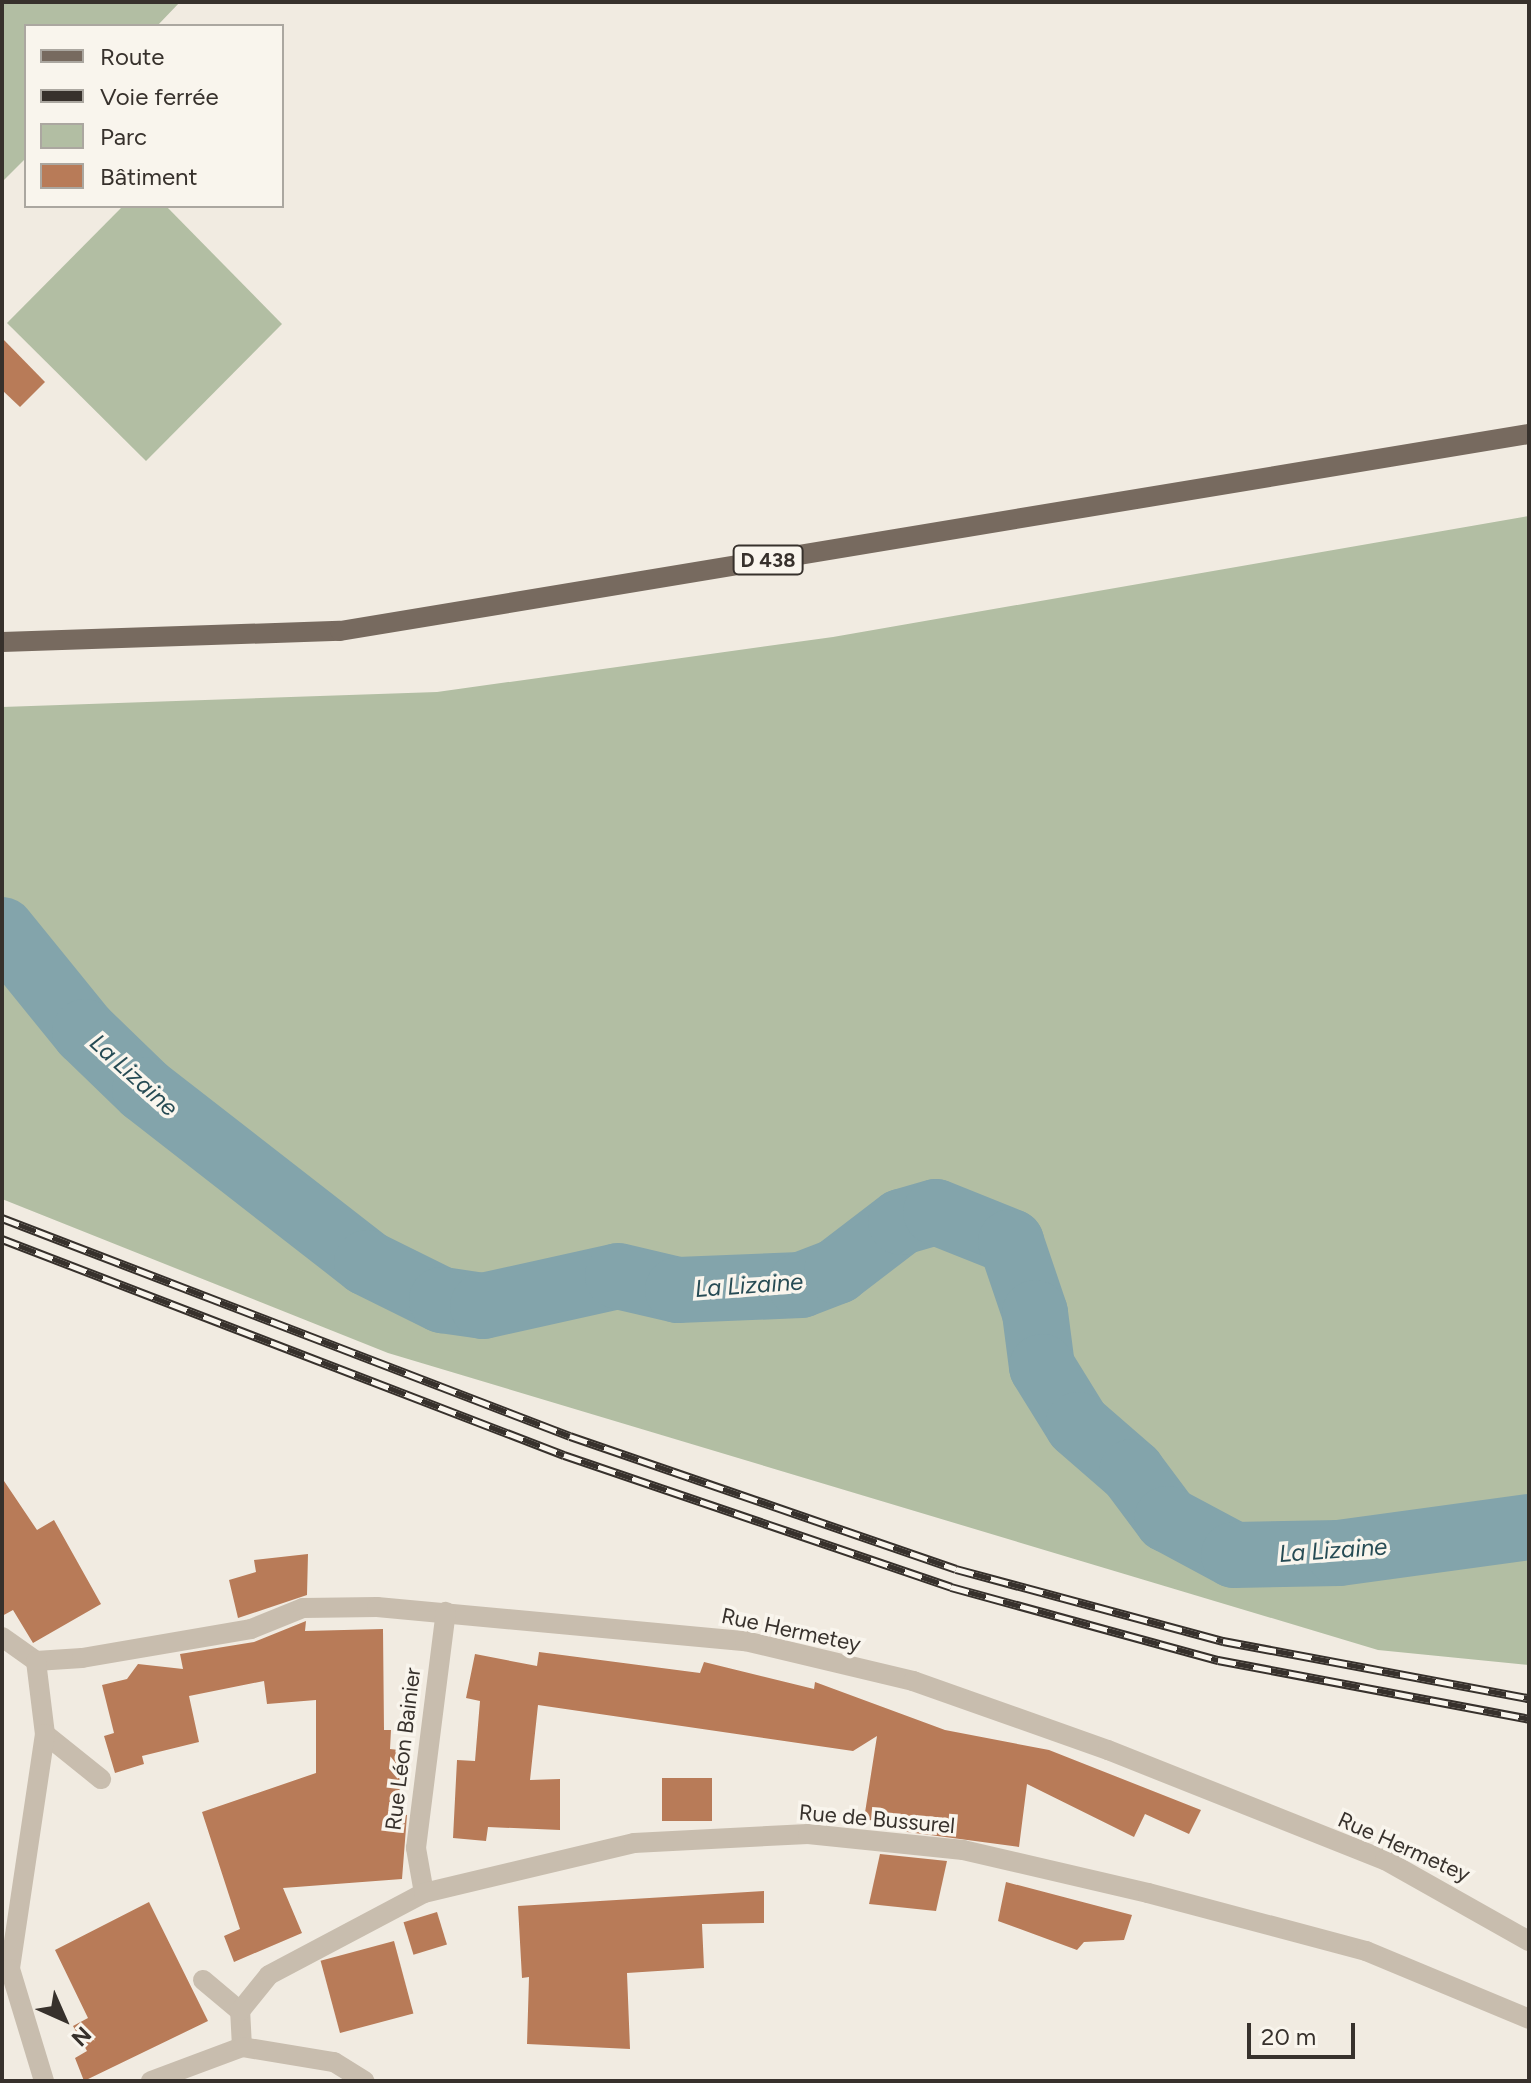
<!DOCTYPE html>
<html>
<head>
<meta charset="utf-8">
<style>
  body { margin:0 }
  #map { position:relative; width:1531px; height:2083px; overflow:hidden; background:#f1ebe1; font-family:Figtree,sans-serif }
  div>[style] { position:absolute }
  .green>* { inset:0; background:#b2bea3 }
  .river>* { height:66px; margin:-33px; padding:0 33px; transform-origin:33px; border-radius:33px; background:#83a4ab }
  .building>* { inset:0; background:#b87b58; transform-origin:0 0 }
  .service>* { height:20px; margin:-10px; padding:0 10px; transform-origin:10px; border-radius:10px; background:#c8bdae }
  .minor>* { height:20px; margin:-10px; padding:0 10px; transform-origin:10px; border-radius:10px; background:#c8bdae }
  .tertiary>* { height:20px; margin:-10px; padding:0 10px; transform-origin:10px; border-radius:10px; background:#c8bdae }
  .primary>* { height:20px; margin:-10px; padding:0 10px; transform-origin:10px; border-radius:10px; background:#776a5f }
  .rail>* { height:9px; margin-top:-4.5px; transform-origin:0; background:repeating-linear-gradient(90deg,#f9f5ed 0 18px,#37312c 0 36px); box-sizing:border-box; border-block:2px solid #37312c }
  span { translate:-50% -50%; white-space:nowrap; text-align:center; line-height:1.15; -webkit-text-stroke:7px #f9f5ed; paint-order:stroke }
  .shield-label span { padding:2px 6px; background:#f9f5ed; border:2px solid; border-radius:6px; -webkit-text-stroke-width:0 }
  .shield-label { font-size:20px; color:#37312c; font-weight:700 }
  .street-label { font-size:22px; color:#37312c }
  .water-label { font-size:24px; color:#264b54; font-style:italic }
  .frame { position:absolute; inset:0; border:4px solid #37312c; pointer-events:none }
  .legend { position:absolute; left:24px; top:24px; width:260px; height:184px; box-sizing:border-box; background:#f9f5ed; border:2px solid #aba7a0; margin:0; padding:10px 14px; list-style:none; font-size:24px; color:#37312c }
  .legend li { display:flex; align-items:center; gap:16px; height:40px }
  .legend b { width:40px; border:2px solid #aba7a0 }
  .north { position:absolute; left:24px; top:1979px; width:80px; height:80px; -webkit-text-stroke:6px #f9f5ed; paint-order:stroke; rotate:135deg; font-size:22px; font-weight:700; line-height:32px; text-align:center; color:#37312c }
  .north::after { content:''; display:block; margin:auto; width:28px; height:36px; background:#37312c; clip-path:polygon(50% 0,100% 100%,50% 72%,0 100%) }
  .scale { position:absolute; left:1247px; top:2023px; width:108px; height:36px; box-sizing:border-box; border:4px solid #37312c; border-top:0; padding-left:10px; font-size:24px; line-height:28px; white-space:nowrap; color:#37312c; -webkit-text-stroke:6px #f9f5ed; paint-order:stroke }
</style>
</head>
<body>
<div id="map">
  <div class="green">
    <div style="clip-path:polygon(2px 2px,180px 2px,157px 26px,26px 26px,26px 158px,2px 182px)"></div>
    <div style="clip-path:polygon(123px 206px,166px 206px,282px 324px,146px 461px,7px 323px)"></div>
    <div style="clip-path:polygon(1529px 516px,1529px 1665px,1378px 1650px,388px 1353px,2px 1199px,2px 707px,437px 692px,833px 637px)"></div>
  </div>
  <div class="river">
    <div style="left:2px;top:930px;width:132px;rotate:50.9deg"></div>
    <div style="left:85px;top:1032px;width:83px;rotate:44deg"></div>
    <div style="left:145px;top:1090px;width:281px;rotate:37.9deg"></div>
    <div style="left:367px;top:1263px;width:84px;rotate:26.3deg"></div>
    <div style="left:442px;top:1300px;width:41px;rotate:8.3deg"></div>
    <div style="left:483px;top:1306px;width:138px;rotate:-12.5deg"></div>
    <div style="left:618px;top:1276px;width:62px;rotate:13.1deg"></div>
    <div style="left:678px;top:1290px;width:123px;rotate:-2.3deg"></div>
    <div style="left:801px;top:1285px;width:39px;rotate:-21deg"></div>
    <div style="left:837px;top:1271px;width:81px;rotate:-37.4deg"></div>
    <div style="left:901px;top:1222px;width:36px;rotate:-16deg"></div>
    <div style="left:936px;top:1212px;width:81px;rotate:21.8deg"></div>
    <div style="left:1011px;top:1242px;width:75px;rotate:71.3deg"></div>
    <div style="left:1035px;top:1313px;width:54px;rotate:82.6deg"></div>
    <div style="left:1042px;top:1367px;width:68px;rotate:58.2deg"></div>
    <div style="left:1078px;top:1425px;width:72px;rotate:41deg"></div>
    <div style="left:1132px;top:1472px;width:59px;rotate:53.3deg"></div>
    <div style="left:1167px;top:1519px;width:76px;rotate:28.2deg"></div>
    <div style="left:1234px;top:1555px;width:105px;rotate:-1.1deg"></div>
    <div style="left:1339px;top:1553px;width:192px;rotate:-7.8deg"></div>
  </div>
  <div class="building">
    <div style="clip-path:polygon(2px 338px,45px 382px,20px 407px,2px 390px)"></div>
    <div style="clip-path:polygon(2px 1478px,37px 1530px,54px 1520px,101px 1604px,33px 1643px,13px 1610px,2px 1616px)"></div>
    <div style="clip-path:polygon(308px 1554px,307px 1595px,238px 1618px,229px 1580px,256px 1572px,254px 1560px)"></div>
    <div style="clip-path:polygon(306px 1621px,305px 1631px,383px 1629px,384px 1730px,391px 1730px,390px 1749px,399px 1750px,400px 1814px,407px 1815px,402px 1879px,283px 1888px,302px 1933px,234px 1962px,224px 1936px,240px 1929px,202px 1812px,316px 1773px,316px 1700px,267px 1704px,264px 1681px,189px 1696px,199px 1742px,142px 1756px,144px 1764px,115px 1773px,104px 1736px,114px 1733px,102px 1685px,127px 1679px,138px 1664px,183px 1669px,180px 1654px,254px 1642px)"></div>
    <div style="clip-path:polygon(539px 1652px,700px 1673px,704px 1662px,814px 1689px,815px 1682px,945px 1730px,1049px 1750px,1201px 1810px,1189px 1834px,1145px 1814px,1134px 1837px,1027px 1784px,1019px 1847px,885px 1829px,887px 1823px,864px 1819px,877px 1736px,853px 1751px,538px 1705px,530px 1780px,560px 1779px,560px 1830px,488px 1827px,486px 1841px,453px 1838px,457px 1760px,475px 1761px,480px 1701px,466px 1698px,475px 1654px,537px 1666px)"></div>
    <div style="left:662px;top:1778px;width:50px;height:43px"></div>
    <div style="clip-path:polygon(880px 1854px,947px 1861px,936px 1911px,869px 1904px)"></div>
    <div style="clip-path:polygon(1006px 1882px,1132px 1915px,1124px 1940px,1084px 1942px,1077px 1950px,998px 1921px)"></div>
    <div style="clip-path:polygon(764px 1891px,764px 1923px,702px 1924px,704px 1968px,627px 1973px,630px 2049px,527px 2044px,529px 1977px,522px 1978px,518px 1906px)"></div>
    <div style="clip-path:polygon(149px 1902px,208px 2021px,84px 2081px,75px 2058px,87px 2051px,73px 2026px,88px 2018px,55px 1950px)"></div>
    <div style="left:437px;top:1912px;width:34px;height:35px;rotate:73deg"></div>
    <div style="left:394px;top:1941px;width:75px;height:76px;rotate:75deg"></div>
  </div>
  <div class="service">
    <div style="left:45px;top:1734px;width:72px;rotate:38.8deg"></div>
    <div style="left:203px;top:1980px;width:48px;rotate:40deg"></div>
  </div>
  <div class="minor">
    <div style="left:2px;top:1637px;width:42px;rotate:35.2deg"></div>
    <div style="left:36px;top:1661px;width:46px;rotate:-3.7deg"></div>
    <div style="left:82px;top:1658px;width:171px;rotate:-9.7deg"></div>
    <div style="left:251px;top:1629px;width:56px;rotate:-22deg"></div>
    <div style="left:303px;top:1608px;width:74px;rotate:-0.8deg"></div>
    <div style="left:377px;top:1607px;width:370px;rotate:5.3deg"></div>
    <div style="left:745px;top:1641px;width:173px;rotate:13.4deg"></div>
    <div style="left:913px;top:1681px;width:207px;rotate:19.5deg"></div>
    <div style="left:1108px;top:1750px;width:298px;rotate:21.7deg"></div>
    <div style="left:1385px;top:1860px;width:165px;rotate:29.4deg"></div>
    <div style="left:36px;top:1661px;width:74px;rotate:83deg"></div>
    <div style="left:45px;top:1734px;width:238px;rotate:98.5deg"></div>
    <div style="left:10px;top:1969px;width:117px;rotate:73.1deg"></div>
    <div style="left:424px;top:1893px;width:46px;rotate:-100.1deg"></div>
    <div style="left:416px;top:1848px;width:238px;rotate:-82.8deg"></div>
    <div style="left:242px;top:2047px;width:36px;rotate:-93deg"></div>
    <div style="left:240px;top:2011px;width:46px;rotate:-51.1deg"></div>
    <div style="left:269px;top:1975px;width:175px;rotate:-27.9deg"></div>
    <div style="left:424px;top:1893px;width:216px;rotate:-13.4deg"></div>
    <div style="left:634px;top:1843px;width:174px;rotate:-3deg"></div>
    <div style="left:808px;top:1834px;width:156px;rotate:5.9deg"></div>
    <div style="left:963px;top:1850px;width:190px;rotate:13.1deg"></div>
    <div style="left:1148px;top:1893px;width:226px;rotate:14.9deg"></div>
    <div style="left:1366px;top:1951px;width:177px;rotate:22.6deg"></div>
  </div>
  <div class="tertiary">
    <div style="left:151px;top:2081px;width:97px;rotate:-20.5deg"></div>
    <div style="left:242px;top:2047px;width:93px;rotate:9.3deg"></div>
    <div style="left:334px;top:2062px;width:36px;rotate:32deg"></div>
  </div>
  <div class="primary">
    <div style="left:2px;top:642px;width:338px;rotate:-1.9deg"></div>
    <div style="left:340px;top:631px;width:1205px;rotate:-9.41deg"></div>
  </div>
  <div class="rail">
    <div style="left:2px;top:1218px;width:608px;rotate:21deg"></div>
    <div style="left:570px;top:1436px;width:408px;rotate:19deg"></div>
    <div style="left:956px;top:1569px;width:277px;rotate:15.1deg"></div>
    <div style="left:1223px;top:1641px;width:311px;rotate:10.6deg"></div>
    <div style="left:2px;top:1239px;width:602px;rotate:21.02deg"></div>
    <div style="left:564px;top:1455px;width:409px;rotate:18.8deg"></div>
    <div style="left:951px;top:1587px;width:277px;rotate:15.3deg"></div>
    <div style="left:1218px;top:1660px;width:317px;rotate:10.7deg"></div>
  </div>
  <div class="shield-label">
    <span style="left:768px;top:560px">D 438</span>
  </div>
  <div class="street-label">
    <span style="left:791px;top:1630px;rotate:12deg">Rue Hermetey</span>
    <span style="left:403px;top:1749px;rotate:-83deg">Rue Léon Bainier</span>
    <span style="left:877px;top:1819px;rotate:5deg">Rue de Bussurel</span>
    <span style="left:1404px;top:1847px;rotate:24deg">Rue Hermetey</span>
  </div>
  <div class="water-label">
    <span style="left:134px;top:1075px;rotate:42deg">La Lizaine</span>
    <span style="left:749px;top:1285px;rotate:-4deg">La Lizaine</span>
    <span style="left:1333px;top:1550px;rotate:-4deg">La Lizaine</span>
  </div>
  <div class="frame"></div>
  <ul class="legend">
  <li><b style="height:10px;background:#776a5f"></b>Route</li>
  <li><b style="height:10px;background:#37312c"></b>Voie ferrée</li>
  <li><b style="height:22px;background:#b2bea3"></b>Parc</li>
  <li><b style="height:22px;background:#b87b58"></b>Bâtiment</li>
  </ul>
  <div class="north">N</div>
  <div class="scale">20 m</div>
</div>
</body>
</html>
